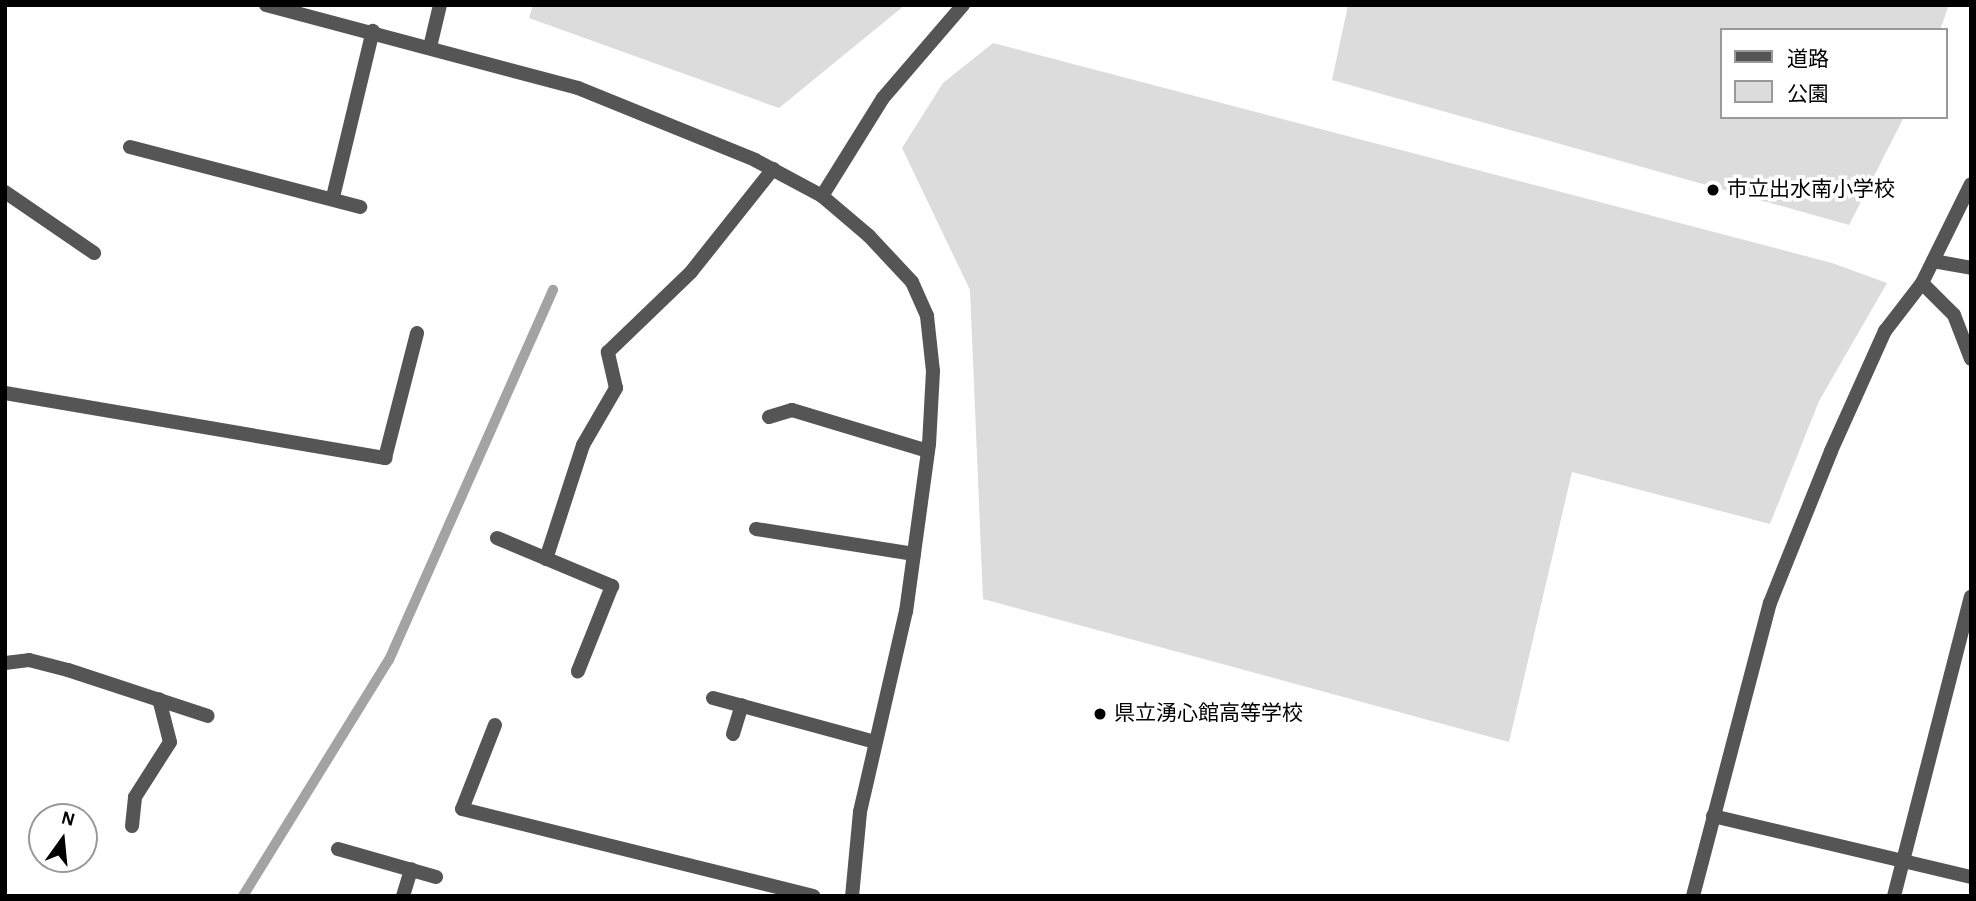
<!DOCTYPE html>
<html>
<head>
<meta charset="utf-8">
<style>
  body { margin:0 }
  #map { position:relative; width:1976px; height:901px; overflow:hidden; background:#fff; font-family:"Alegreya Sans","Noto Sans JP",sans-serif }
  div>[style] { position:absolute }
  .green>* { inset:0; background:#dcdcdc }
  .stream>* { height:10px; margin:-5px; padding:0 5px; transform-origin:5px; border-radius:5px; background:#a3a3a3 }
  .street>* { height:14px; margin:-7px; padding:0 7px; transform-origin:7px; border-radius:7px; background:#555 }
  .dots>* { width:19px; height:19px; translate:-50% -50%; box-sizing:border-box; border:4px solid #fff; border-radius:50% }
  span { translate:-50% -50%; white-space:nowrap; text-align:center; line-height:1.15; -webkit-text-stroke:7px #fff; paint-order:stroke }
  .poi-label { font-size:21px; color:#000 }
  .left { translate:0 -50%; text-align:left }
  .frame { position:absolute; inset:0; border:7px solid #000; pointer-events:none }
  .legend { position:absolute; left:1720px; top:28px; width:228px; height:91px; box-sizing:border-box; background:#fff; border:2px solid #999; margin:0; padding:9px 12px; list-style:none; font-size:21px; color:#000 }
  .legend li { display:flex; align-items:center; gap:14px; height:35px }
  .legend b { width:35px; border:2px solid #999 }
  .north { position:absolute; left:28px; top:803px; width:70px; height:70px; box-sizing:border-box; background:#fff; border:2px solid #999; border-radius:50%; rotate:15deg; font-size:19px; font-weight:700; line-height:28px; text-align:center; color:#000 }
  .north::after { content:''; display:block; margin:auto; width:24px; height:32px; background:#000; clip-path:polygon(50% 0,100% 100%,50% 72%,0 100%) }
</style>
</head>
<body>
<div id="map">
  <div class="green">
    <div style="clip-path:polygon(533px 5px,905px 5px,779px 108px,529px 18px)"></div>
    <div style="clip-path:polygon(1348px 5px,1949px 5px,1940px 30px,1722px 30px,1722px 117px,1904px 117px,1849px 225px,1332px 80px)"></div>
    <div style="clip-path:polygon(993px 43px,1832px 263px,1887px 283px,1819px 401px,1770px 524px,1572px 472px,1509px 742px,983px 599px,970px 290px,902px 148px,943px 83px)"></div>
  </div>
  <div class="stream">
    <div style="left:243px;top:896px;width:278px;rotate:-58.3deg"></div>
    <div style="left:389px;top:660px;width:405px;rotate:-66.1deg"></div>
  </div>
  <div class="street">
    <div style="left:266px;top:5px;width:323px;rotate:14.9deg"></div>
    <div style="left:578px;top:88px;width:191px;rotate:22.1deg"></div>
    <div style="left:755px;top:160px;width:76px;rotate:28.2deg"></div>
    <div style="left:822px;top:196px;width:62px;rotate:40.4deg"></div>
    <div style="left:869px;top:236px;width:63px;rotate:46.9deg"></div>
    <div style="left:912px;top:282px;width:37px;rotate:66deg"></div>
    <div style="left:927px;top:316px;width:55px;rotate:83.8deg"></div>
    <div style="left:933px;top:371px;width:73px;rotate:93.1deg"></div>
    <div style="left:929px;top:444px;width:169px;rotate:97.8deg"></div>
    <div style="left:906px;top:611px;width:206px;rotate:102.9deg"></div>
    <div style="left:860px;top:812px;width:84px;rotate:95.4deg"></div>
    <div style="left:430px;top:47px;width:43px;rotate:-76.6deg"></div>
    <div style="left:130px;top:147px;width:238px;rotate:14.6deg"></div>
    <div style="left:5px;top:192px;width:108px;rotate:34.4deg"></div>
    <div style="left:822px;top:196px;width:115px;rotate:-58.1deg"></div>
    <div style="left:883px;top:98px;width:123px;rotate:-49.3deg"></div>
    <div style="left:333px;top:197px;width:171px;rotate:-76.5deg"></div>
    <div style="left:1933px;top:261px;width:39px;rotate:10deg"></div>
    <div style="left:1922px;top:283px;width:45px;rotate:45deg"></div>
    <div style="left:1954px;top:315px;width:47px;rotate:68.9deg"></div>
    <div style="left:5px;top:393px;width:386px;rotate:9.7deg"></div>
    <div style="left:385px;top:458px;width:129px;rotate:-75.6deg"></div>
    <div style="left:769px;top:417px;width:24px;rotate:-17deg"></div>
    <div style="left:792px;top:410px;width:142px;rotate:16.8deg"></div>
    <div style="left:756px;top:529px;width:160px;rotate:9deg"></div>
    <div style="left:497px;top:538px;width:125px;rotate:22.7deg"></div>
    <div style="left:612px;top:586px;width:92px;rotate:111.8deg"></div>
    <div style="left:546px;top:559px;width:120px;rotate:-72deg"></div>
    <div style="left:583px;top:445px;width:66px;rotate:-59.9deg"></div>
    <div style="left:616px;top:388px;width:37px;rotate:-103deg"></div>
    <div style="left:608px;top:352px;width:115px;rotate:-43.9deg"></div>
    <div style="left:691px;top:272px;width:132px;rotate:-51.5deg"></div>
    <div style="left:5px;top:663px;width:24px;rotate:-7deg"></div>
    <div style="left:29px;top:660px;width:40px;rotate:14.4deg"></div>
    <div style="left:68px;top:670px;width:147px;rotate:18.2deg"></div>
    <div style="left:713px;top:698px;width:168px;rotate:15.2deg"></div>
    <div style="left:495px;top:725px;width:90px;rotate:111.4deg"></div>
    <div style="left:462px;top:809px;width:362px;rotate:13.9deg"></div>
    <div style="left:733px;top:734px;width:30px;rotate:-73deg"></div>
    <div style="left:1713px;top:816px;width:265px;rotate:13.3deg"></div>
    <div style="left:132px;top:826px;width:29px;rotate:-84deg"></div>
    <div style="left:135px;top:797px;width:65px;rotate:-57.5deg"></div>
    <div style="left:170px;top:742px;width:44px;rotate:-104.3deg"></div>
    <div style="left:338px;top:849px;width:102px;rotate:15.9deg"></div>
    <div style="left:403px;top:896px;width:28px;rotate:-73deg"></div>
    <div style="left:1693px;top:896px;width:303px;rotate:-75.3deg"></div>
    <div style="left:1770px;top:603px;width:164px;rotate:-68.1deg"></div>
    <div style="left:1831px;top:451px;width:132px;rotate:-65.8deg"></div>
    <div style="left:1885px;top:331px;width:61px;rotate:-52.4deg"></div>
    <div style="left:1922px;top:283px;width:110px;rotate:-63.7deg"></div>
    <div style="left:1894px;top:896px;width:309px;rotate:-75.6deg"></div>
  </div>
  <div class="dots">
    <div style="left:1713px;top:190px;background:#000"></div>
    <div style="left:1100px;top:714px;background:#000"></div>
  </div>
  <div class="poi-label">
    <span class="left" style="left:1727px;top:190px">市立出水南小学校</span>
    <span class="left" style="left:1114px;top:714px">県立湧心館高等学校</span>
  </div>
  <div class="frame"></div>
  <ul class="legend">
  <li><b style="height:9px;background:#555"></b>道路</li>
  <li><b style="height:19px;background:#dcdcdc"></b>公園</li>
  </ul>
  <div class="north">N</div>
</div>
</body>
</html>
